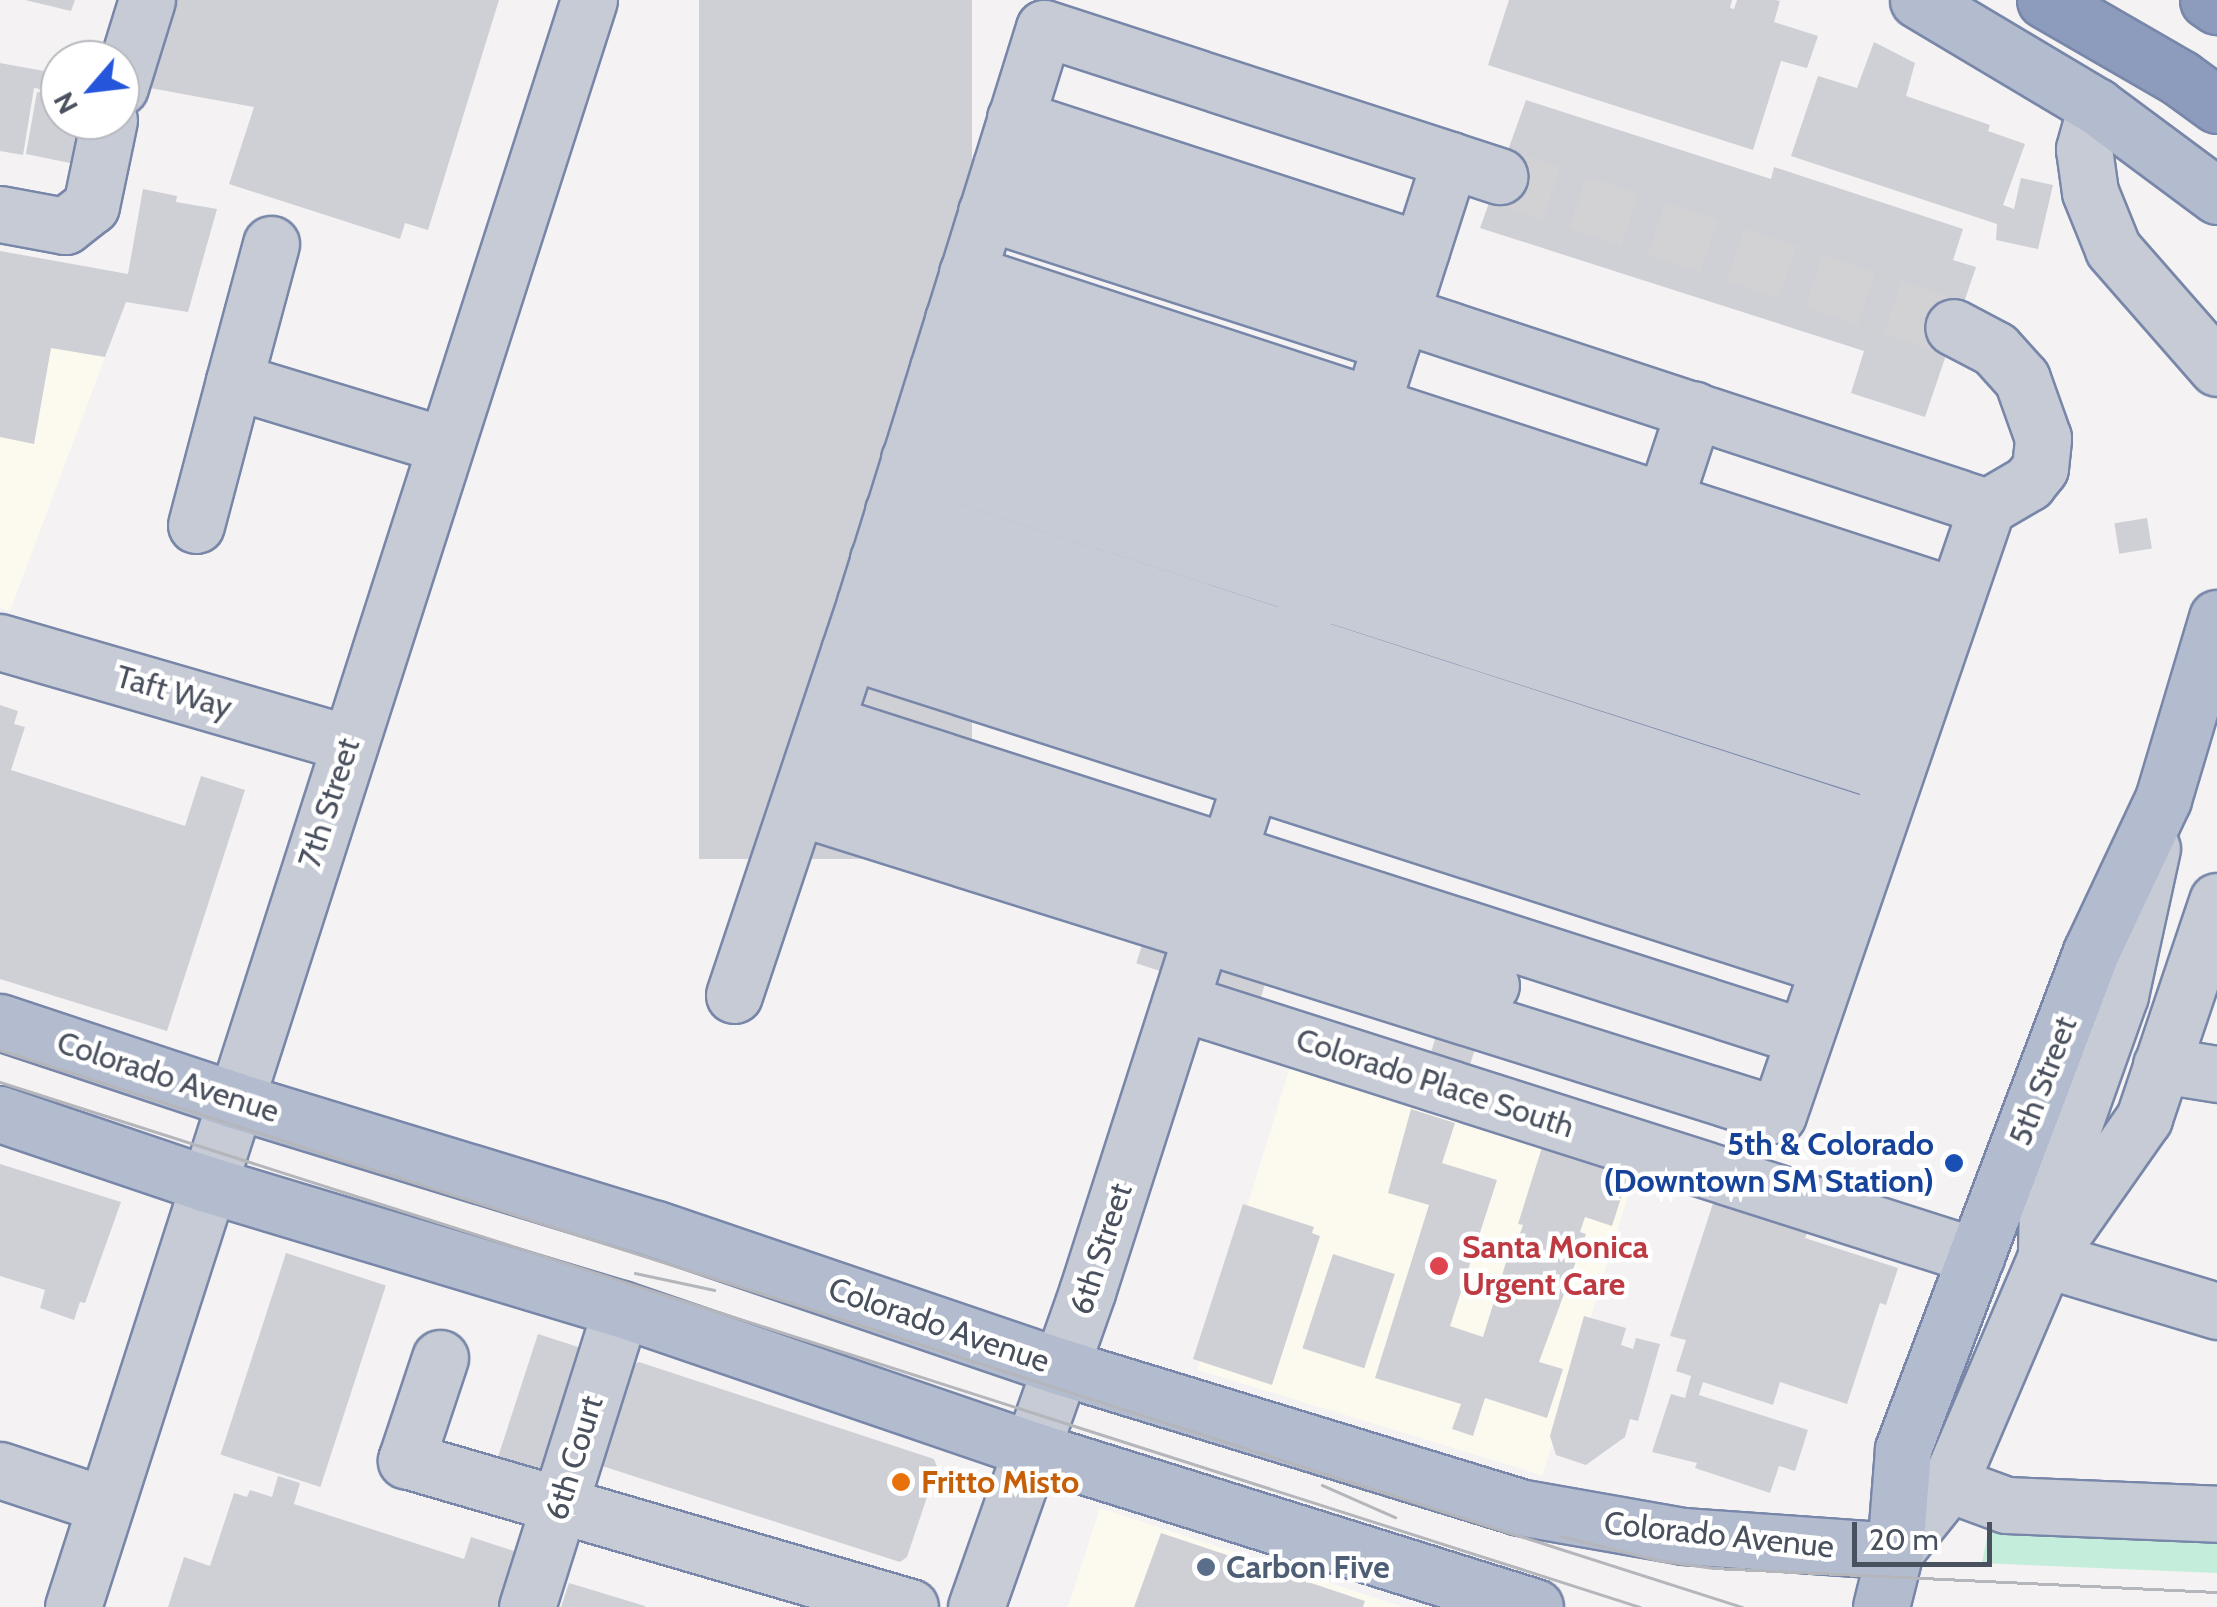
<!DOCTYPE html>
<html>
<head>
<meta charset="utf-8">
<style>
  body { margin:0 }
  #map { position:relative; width:2217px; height:1607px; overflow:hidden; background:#f4f2f2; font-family:Cabin,sans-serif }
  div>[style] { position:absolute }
  .commercial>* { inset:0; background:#fcfaee; transform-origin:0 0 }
  .green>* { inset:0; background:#c4eddb }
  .building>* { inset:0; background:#cfd0d6; transform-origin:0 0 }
  .minor-tunnel>* { height:55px; margin-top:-27.5px; transform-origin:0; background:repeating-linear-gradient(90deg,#d2d2d4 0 55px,transparent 0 83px) }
  .roads { filter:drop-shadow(2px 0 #7887a9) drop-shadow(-2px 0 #7887a9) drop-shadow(0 2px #7887a9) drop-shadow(0 -2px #7887a9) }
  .minor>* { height:55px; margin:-27.5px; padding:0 27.5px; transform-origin:27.5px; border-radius:27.5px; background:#c6cbd5 }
  .major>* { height:55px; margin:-27.5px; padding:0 27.5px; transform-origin:27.5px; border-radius:27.5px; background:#b3bcce }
  .highway>* { height:55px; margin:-27.5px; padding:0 27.5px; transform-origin:27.5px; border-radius:27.5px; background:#8d9cbd }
  .tram>* { height:2.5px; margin:-1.25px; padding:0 1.25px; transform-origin:1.25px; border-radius:1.25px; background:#b4b6bb }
  .dots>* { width:28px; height:28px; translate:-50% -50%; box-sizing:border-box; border:5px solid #fff; border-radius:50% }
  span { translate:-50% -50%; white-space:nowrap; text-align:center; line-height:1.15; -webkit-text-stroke:9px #fff; paint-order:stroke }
  .street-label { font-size:32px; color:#4a515e }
  .transit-label { font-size:32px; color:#164399; font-weight:700 }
  .right { translate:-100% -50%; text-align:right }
  .health-label { font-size:32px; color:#be3a42; font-weight:700 }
  .left { translate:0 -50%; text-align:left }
  .food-label { font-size:32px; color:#c56008; font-weight:700 }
  .service-label { font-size:32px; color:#4e5e75; font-weight:700 }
  .north { position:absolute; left:40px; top:40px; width:100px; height:100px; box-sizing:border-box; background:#fff; border:2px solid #b7b9bf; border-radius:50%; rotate:242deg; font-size:28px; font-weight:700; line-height:40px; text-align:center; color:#4a515e }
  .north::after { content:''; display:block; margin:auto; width:35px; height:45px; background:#2555db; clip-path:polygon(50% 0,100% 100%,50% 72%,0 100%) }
  .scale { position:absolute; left:1852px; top:1522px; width:140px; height:45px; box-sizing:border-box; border:5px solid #4a515e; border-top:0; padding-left:12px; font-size:30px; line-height:35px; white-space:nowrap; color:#4a515e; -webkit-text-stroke:8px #fff; paint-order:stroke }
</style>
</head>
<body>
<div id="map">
  <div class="commercial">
    <div style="clip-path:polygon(0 339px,105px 357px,10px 611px,0 608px)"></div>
    <div style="left:1292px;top:1060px;width:361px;height:324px;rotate:17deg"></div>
    <div style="clip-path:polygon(1100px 1508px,1403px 1607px,1068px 1607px)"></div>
  </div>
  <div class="green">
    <div style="clip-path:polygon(1988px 1532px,2217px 1537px,2217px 1573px,1982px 1563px)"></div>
  </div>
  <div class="building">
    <div style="clip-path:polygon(25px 0,75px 0,71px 11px)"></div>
    <div style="clip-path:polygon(167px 0,499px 0,428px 230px,405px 223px,400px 239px,229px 184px,254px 107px,139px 86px)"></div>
    <div style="left:699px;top:0;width:273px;height:859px"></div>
    <div style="clip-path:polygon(1509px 0,1732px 0,1730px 8px,1734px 9px,1737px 0,1776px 0,1780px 1px,1774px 22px,1818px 36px,1807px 68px,1781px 61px,1753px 150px,1488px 65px)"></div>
    <div style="clip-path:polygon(1874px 42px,1915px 63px,1906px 96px,1990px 125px,1988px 131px,2025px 144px,2003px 205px,2014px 209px,2021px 178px,2053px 185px,2038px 249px,1996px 240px,1997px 224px,1791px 156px,1818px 76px,1857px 88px)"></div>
    <div style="clip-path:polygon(0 63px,60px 74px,60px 92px,34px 88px,23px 155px,0 151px)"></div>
    <div style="clip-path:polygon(37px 92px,60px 96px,60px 120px,82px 120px,75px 164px,26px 154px)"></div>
    <div style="clip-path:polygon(1526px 100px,1771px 179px,1774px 167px,1963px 229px,1953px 260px,1976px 267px,1925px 417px,1851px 393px,1864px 351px,1480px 228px)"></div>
    <div style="clip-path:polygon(143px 189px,177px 196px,176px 202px,217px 209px,188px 312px,126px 302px,105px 357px,51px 348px,34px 444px,0 437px,0 251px,128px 274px)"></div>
    <div style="left:2147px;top:518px;width:31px;height:33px;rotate:81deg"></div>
    <div style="clip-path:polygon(0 705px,18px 711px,14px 724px,25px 727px,11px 770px,185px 826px,201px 776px,245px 790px,167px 1031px,0 979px)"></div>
    <div style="left:1147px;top:930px;width:129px;height:35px;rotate:18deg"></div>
    <div style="left:1436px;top:1036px;width:41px;height:17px;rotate:17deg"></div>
    <div style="clip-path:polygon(1411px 1109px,1455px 1123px,1442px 1163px,1497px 1180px,1450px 1326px,1483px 1337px,1508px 1256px,1512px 1257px,1523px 1225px,1518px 1224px,1543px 1144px,1630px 1170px,1612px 1226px,1585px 1217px,1580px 1232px,1586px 1234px,1539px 1362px,1563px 1369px,1547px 1418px,1485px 1398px,1473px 1436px,1452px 1429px,1461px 1404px,1375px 1378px,1429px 1205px,1388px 1193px)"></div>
    <div style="clip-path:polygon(0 1164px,121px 1202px,85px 1303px,80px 1302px,74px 1320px,40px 1308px,45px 1290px,0 1276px)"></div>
    <div style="clip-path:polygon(1715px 1197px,1809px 1227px,1805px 1238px,1898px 1268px,1886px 1305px,1880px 1303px,1847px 1404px,1780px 1382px,1773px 1405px,1703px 1382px,1699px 1395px,1808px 1430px,1795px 1471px,1779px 1466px,1770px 1493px,1695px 1468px,1697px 1463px,1652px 1452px,1671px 1394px,1685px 1398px,1691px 1376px,1676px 1371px,1686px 1340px,1670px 1336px)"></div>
    <div style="clip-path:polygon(1243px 1204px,1314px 1227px,1312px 1233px,1320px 1236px,1272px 1385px,1193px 1359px)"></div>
    <div style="left:286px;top:1253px;width:105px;height:212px;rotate:18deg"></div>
    <div style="left:1333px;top:1254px;width:65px;height:99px;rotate:18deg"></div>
    <div style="clip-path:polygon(1584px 1316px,1626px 1328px,1621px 1345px,1633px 1349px,1636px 1338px,1660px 1344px,1638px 1421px,1630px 1419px,1625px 1437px,1586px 1465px,1556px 1455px,1550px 1436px)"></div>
    <div style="left:538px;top:1334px;width:52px;height:133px;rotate:18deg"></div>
    <div style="clip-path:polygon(639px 1362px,934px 1459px,937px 1467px,907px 1557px,900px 1562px,599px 1465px,632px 1366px)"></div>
    <div style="clip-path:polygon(278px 1476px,300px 1483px,294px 1504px,464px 1559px,471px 1537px,523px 1554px,505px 1607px,168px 1607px,184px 1557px,210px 1566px,234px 1493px,247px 1497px,250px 1490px,272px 1497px)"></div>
    <div style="clip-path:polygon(1161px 1533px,1365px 1601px,1363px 1607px,1134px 1607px)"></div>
    <div style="clip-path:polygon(569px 1583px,645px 1606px,645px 1607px,561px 1607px)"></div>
  </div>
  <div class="minor-tunnel">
    <div style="left:1499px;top:176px;width:478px;rotate:18.4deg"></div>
  </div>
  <div class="roads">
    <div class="minor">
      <div style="left:120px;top:87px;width:91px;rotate:-72.8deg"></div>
      <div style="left:2096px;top:106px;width:45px;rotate:105.6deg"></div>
      <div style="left:2084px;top:149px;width:43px;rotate:82.1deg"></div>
      <div style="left:2090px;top:192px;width:61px;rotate:68deg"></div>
      <div style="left:2113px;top:249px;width:158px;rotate:48.8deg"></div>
      <div style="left:1015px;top:118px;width:427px;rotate:18deg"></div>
      <div style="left:1450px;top:160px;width:52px;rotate:18.1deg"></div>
      <div style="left:1001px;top:166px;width:426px;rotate:18.1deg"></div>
      <div style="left:986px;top:212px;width:426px;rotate:17.9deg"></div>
      <div style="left:0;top:214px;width:66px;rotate:10.5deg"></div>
      <div style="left:65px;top:226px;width:33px;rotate:-38deg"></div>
      <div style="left:91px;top:206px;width:88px;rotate:-78.2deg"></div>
      <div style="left:271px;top:244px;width:142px;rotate:105.1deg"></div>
      <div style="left:234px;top:381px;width:220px;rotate:16.9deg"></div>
      <div style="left:967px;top:273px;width:1040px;rotate:18.09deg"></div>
      <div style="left:1401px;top:314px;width:617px;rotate:18.23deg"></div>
      <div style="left:953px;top:319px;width:733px;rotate:18.04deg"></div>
      <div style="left:1650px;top:546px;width:305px;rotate:17deg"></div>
      <div style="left:938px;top:368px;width:1035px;rotate:17.77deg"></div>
      <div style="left:924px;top:414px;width:1034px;rotate:17.96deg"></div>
      <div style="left:909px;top:459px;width:1033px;rotate:17.82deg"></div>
      <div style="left:893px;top:511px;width:1030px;rotate:17.92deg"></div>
      <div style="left:196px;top:525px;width:149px;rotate:-75.2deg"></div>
      <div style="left:1653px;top:535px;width:132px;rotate:-71.8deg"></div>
      <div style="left:878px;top:559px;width:1030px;rotate:17.87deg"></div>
      <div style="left:865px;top:603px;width:1027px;rotate:17.98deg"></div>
      <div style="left:0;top:642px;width:362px;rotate:16.2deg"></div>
      <div style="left:849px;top:651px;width:1027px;rotate:17.85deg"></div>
      <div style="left:826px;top:723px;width:1027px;rotate:17.8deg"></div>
      <div style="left:810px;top:770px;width:714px;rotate:17.52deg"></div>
      <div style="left:798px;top:807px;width:1027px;rotate:17.45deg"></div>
      <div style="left:1778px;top:1115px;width:643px;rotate:-71.03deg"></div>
      <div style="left:1987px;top:507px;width:48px;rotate:-30.3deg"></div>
      <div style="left:2028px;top:483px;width:19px;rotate:-51deg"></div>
      <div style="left:2040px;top:468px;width:30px;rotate:-84deg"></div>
      <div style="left:2043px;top:438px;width:63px;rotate:-109.6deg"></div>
      <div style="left:2022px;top:379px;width:40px;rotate:-132deg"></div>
      <div style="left:1995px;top:349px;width:47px;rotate:-152.4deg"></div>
      <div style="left:734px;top:995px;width:413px;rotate:-71.5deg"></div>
      <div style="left:865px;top:603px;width:602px;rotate:-72.71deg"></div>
      <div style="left:1044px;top:28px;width:427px;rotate:18deg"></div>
      <div style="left:1450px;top:160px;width:1189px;rotate:107.78deg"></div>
      <div style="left:1087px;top:1292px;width:334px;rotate:109.4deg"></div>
      <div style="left:1180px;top:1002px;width:836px;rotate:17.7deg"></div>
      <div style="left:2161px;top:1065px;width:57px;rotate:9.1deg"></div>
      <div style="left:2046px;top:1251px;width:51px;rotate:-88.9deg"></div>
      <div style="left:2047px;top:1200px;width:218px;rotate:-70.4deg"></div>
      <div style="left:2120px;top:995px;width:150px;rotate:-77.7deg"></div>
      <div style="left:2045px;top:1259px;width:180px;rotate:16.8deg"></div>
      <div style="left:440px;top:1358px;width:108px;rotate:108.4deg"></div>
      <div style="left:406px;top:1460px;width:525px;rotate:16.26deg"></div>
      <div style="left:0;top:1470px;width:111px;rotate:18.4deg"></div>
      <div style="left:1949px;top:1484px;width:61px;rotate:20.2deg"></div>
      <div style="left:2006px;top:1505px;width:211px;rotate:2.4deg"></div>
      <div style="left:1895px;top:1551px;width:86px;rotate:-51.1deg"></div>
      <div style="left:1949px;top:1484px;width:245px;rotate:-66.9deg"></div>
      <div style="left:2045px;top:1259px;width:172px;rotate:-54.9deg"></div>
      <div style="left:2144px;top:1118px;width:229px;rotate:-71.4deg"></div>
      <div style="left:73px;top:1607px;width:1688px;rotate:-72.2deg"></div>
      <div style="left:527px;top:1607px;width:312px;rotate:-72.5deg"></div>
    </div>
    <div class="major">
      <div style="left:1918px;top:0;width:207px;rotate:30.8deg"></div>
      <div style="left:2096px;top:106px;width:151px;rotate:36.6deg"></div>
      <div style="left:0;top:1022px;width:247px;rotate:18.4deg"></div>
      <div style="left:234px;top:1100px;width:441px;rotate:17deg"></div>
      <div style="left:656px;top:1229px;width:429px;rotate:18.8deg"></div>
      <div style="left:1062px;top:1367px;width:478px;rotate:17deg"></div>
      <div style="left:1519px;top:1507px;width:167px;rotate:10deg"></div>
      <div style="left:1683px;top:1536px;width:213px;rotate:4deg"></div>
      <div style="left:0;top:1114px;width:219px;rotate:18.7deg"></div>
      <div style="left:207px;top:1184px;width:432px;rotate:16.8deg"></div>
      <div style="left:621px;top:1309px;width:435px;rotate:18.9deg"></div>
      <div style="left:1033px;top:1450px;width:526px;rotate:17.37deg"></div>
      <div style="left:1881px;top:1607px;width:58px;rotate:-76deg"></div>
      <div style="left:1895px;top:1551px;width:102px;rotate:-85.5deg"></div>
      <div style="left:1903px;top:1449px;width:531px;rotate:-69.28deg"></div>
      <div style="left:2091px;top:952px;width:169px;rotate:-64.8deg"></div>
      <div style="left:2163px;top:799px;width:189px;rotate:-73.4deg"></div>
    </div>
    <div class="highway">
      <div style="left:2045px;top:0;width:156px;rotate:30deg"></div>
      <div style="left:2180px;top:78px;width:46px;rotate:36.1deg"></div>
      <div style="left:2208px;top:0;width:11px;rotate:34deg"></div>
    </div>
  </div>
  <div class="tram">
    <div style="left:0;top:1050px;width:1829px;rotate:17.73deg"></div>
    <div style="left:0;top:1082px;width:1722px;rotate:17.75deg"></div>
    <div style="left:635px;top:1273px;width:81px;rotate:12.1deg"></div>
    <div style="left:1322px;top:1485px;width:80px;rotate:23.7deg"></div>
    <div style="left:1561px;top:1536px;width:99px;rotate:14deg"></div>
    <div style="left:1657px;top:1560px;width:57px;rotate:8.1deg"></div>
    <div style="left:1713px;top:1568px;width:505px;rotate:2.73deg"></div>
  </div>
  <div class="dots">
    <div style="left:1954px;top:1163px;background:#1a4fb4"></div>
    <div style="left:1439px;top:1266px;background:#e0444e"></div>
    <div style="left:901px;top:1482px;background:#e8710a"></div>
    <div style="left:1206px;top:1567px;background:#5c6f8a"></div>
  </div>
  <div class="street-label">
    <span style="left:174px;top:692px;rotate:16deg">Taft Way</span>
    <span style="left:329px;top:803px;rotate:-72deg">7th Street</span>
    <span style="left:168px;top:1077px;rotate:18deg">Colorado Avenue</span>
    <span style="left:2043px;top:1081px;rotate:-69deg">5th Street</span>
    <span style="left:1435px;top:1083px;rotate:18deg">Colorado Place South</span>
    <span style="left:1101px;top:1249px;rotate:-72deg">6th Street</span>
    <span style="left:939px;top:1325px;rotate:19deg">Colorado Avenue</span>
    <span style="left:574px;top:1458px;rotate:-73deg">6th Court</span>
    <span style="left:1719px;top:1535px;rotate:6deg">Colorado Avenue</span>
  </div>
  <div class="transit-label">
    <span class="right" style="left:1934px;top:1163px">5th &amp; Colorado<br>(Downtown SM Station)</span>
  </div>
  <div class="health-label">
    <span class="left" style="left:1462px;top:1266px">Santa Monica<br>Urgent Care</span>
  </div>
  <div class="food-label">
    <span class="left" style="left:921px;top:1482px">Fritto Misto</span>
  </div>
  <div class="service-label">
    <span class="left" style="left:1226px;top:1567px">Carbon Five</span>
  </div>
  <div class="north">N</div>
  <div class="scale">20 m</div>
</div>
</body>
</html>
